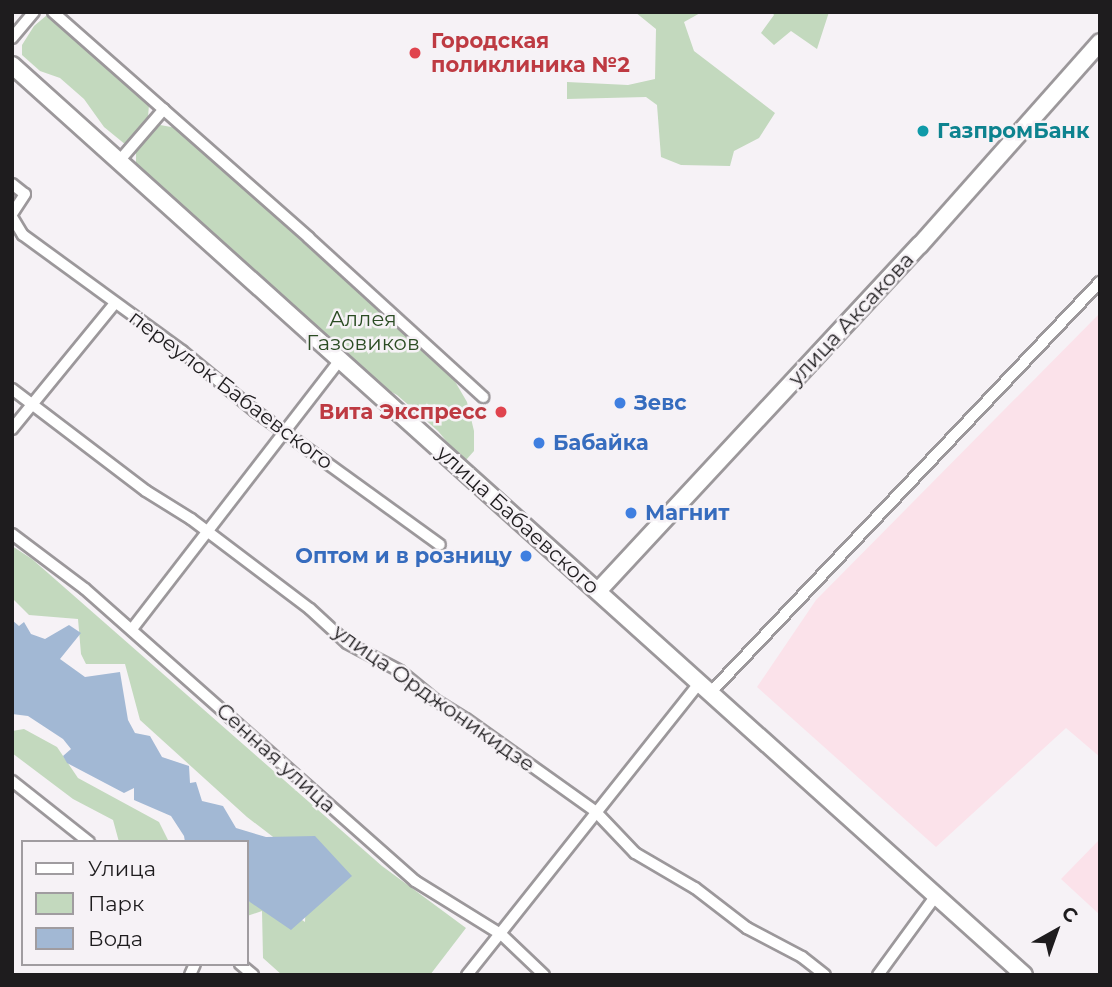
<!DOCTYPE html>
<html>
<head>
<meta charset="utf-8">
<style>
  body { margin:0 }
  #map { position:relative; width:1112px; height:987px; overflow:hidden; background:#f6f2f6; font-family:Montserrat,sans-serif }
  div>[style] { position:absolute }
  .industrial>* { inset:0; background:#fbe2ea }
  .green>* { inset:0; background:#c3d9be }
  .water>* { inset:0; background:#a2b8d4 }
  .roads { filter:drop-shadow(2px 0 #9c989b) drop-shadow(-2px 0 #9c989b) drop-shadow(0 2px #9c989b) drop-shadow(0 -2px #9c989b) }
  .minor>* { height:10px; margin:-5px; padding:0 5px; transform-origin:5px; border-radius:5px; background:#fff }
  .secondary>* { height:16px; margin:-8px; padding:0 8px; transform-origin:8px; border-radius:8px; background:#fff }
  .dots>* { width:19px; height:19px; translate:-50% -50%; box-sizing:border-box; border:4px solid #f6f2f6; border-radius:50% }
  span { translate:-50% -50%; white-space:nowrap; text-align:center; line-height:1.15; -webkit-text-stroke:5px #f6f2f6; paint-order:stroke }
  .health-label { font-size:21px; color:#be3a42; font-weight:700 }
  .left { translate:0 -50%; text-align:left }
  .right { translate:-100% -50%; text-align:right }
  .culture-label { font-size:21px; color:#0d838f; font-weight:700 }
  .park-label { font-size:21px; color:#2b4c23 }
  .street-label { font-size:21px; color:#1e1c1e }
  .shop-label { font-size:21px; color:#366cbe; font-weight:700 }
  .frame { position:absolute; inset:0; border:14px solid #1e1c1e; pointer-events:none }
  .legend { position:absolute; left:21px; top:840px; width:228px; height:126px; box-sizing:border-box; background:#f6f2f6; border:2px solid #a09ca0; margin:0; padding:9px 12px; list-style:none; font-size:21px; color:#1e1c1e }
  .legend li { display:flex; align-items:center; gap:14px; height:35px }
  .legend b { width:35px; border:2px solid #a09ca0 }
  .north { position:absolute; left:1021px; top:896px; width:70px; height:70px; -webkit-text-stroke:5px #f6f2f6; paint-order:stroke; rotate:40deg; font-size:19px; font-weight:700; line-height:28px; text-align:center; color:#1e1c1e }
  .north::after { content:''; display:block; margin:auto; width:24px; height:32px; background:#1e1c1e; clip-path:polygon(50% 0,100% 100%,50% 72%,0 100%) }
</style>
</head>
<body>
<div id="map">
  <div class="industrial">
    <div style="clip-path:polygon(1100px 313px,1100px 757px,1066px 728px,936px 847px,757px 687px,816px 600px)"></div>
    <div style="clip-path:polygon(1100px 839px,1100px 915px,1061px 879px)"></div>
  </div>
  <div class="green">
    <div style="clip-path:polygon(635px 12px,702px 12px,684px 22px,694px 51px,775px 113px,759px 138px,734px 151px,730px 166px,681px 165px,661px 157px,657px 105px,646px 97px,567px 99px,567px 82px,628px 85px,655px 79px,656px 29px)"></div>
    <div style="clip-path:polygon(772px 12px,829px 12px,817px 49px,791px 31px,774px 45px,761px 33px,774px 15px)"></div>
    <div style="clip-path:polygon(47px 15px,149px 105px,148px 117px,126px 145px,104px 127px,84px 99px,60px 78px,40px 71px,22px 55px,22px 45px,34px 26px)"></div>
    <div style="clip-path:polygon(160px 125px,177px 128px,453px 378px,467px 402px,474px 431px,474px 451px,466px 460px,457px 454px,438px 431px,397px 395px,380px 386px,136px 163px,136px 151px)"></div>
    <div style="clip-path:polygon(12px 546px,32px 559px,382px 866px,466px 928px,430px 975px,282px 975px,263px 958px,262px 911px,247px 916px,247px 902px,269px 898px,305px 922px,307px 863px,247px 817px,140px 720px,125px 664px,86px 664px,81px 654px,78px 619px,29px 615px,12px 598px)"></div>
    <div style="clip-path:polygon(24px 729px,57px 747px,78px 778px,159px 822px,169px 842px,119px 842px,113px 820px,73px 799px,12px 753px,12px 731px)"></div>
  </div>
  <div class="water">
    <div style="clip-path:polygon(12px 620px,19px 626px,24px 622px,31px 634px,45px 639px,69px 625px,81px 633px,60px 659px,85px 677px,120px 672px,128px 720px,135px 733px,150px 736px,162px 757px,189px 766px,190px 783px,196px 782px,202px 801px,223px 806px,236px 828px,266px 837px,315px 836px,352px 876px,291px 930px,247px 900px,247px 842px,185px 842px,184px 836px,171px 816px,134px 800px,134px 788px,124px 793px,67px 763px,63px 756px,71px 749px,63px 739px,28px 716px,12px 714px)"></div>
  </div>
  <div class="roads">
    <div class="minor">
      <div style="left:53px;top:12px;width:341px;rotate:41.4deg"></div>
      <div style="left:309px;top:238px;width:236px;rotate:42.4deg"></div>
      <div style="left:12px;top:38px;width:34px;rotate:-50deg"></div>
      <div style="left:120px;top:160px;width:67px;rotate:-49.2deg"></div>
      <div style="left:12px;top:184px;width:16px;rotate:38deg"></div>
      <div style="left:25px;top:194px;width:24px;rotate:123deg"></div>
      <div style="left:12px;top:217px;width:21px;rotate:59deg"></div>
      <div style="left:23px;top:235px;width:197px;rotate:36.1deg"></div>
      <div style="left:182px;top:351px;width:94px;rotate:39.4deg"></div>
      <div style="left:255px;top:411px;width:228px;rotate:35.9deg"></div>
      <div style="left:12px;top:389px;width:168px;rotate:37.3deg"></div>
      <div style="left:146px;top:491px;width:53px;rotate:31.9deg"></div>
      <div style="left:191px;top:519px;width:149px;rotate:37.1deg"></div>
      <div style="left:310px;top:609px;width:50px;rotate:42.6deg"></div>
      <div style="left:347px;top:643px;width:60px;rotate:27.8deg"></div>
      <div style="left:400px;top:671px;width:45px;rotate:39.6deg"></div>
      <div style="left:435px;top:700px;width:36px;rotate:32deg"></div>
      <div style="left:466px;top:719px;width:158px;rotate:35.5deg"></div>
      <div style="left:595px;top:811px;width:58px;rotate:46.4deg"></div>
      <div style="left:635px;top:853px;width:69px;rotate:30.3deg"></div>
      <div style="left:695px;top:888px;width:66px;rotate:37.6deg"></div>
      <div style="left:747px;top:928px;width:62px;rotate:27.8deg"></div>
      <div style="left:802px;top:957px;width:29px;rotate:38deg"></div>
      <div style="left:12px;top:429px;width:163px;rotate:-50.7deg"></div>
      <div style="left:12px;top:534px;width:91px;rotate:37deg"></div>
      <div style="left:85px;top:589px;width:441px;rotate:41.5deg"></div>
      <div style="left:415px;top:881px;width:102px;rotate:31.8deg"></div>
      <div style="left:502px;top:935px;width:58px;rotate:43.6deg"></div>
      <div style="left:132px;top:629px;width:341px;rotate:-52.3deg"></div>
      <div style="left:711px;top:692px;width:565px;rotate:-46.51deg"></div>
      <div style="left:12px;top:781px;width:98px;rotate:38.4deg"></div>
      <div style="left:240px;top:964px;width:17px;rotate:40deg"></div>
      <div style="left:190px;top:975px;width:12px;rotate:-66deg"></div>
      <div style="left:467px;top:975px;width:374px;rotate:-51.5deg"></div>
      <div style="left:878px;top:975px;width:100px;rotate:-53.9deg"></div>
    </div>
    <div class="secondary">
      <div style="left:12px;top:65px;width:1361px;rotate:41.96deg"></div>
      <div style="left:598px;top:591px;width:473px;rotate:-47.1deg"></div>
      <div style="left:920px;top:245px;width:271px;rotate:-48.4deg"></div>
    </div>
  </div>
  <div class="dots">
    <div style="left:415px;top:53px;background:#e0444e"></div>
    <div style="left:923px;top:131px;background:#0f9aa8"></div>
    <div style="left:620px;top:403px;background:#3f7fe0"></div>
    <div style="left:501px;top:412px;background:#e0444e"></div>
    <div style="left:539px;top:443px;background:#3f7fe0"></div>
    <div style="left:631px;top:513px;background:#3f7fe0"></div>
    <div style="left:526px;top:556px;background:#3f7fe0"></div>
  </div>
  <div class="health-label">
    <span class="left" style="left:431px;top:53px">Городская<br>поликлиника №2</span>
    <span class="right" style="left:487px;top:412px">Вита Экспресс</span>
  </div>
  <div class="culture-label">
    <span class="left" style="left:937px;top:131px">ГазпромБанк</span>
  </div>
  <div class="park-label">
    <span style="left:363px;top:331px">Аллея<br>Газовиков</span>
  </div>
  <div class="street-label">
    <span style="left:851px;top:319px;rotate:-47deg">улица Аксакова</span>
    <span style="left:231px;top:390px;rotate:37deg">переулок Бабаевского</span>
    <span style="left:518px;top:520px;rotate:42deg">улица Бабаевского</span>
    <span style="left:434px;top:698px;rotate:35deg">улица Орджоникидзе</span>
    <span style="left:276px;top:758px;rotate:42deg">Сенная улица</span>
  </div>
  <div class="shop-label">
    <span class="left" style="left:634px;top:403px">Зевс</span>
    <span class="left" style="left:553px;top:443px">Бабайка</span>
    <span class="left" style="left:645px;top:513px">Магнит</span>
    <span class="right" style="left:512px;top:556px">Оптом и в розницу</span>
  </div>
  <div class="frame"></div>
  <ul class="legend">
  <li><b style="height:9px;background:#fff"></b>Улица</li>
  <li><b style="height:19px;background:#c3d9be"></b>Парк</li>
  <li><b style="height:19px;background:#a2b8d4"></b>Вода</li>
  </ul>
  <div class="north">С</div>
</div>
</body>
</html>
